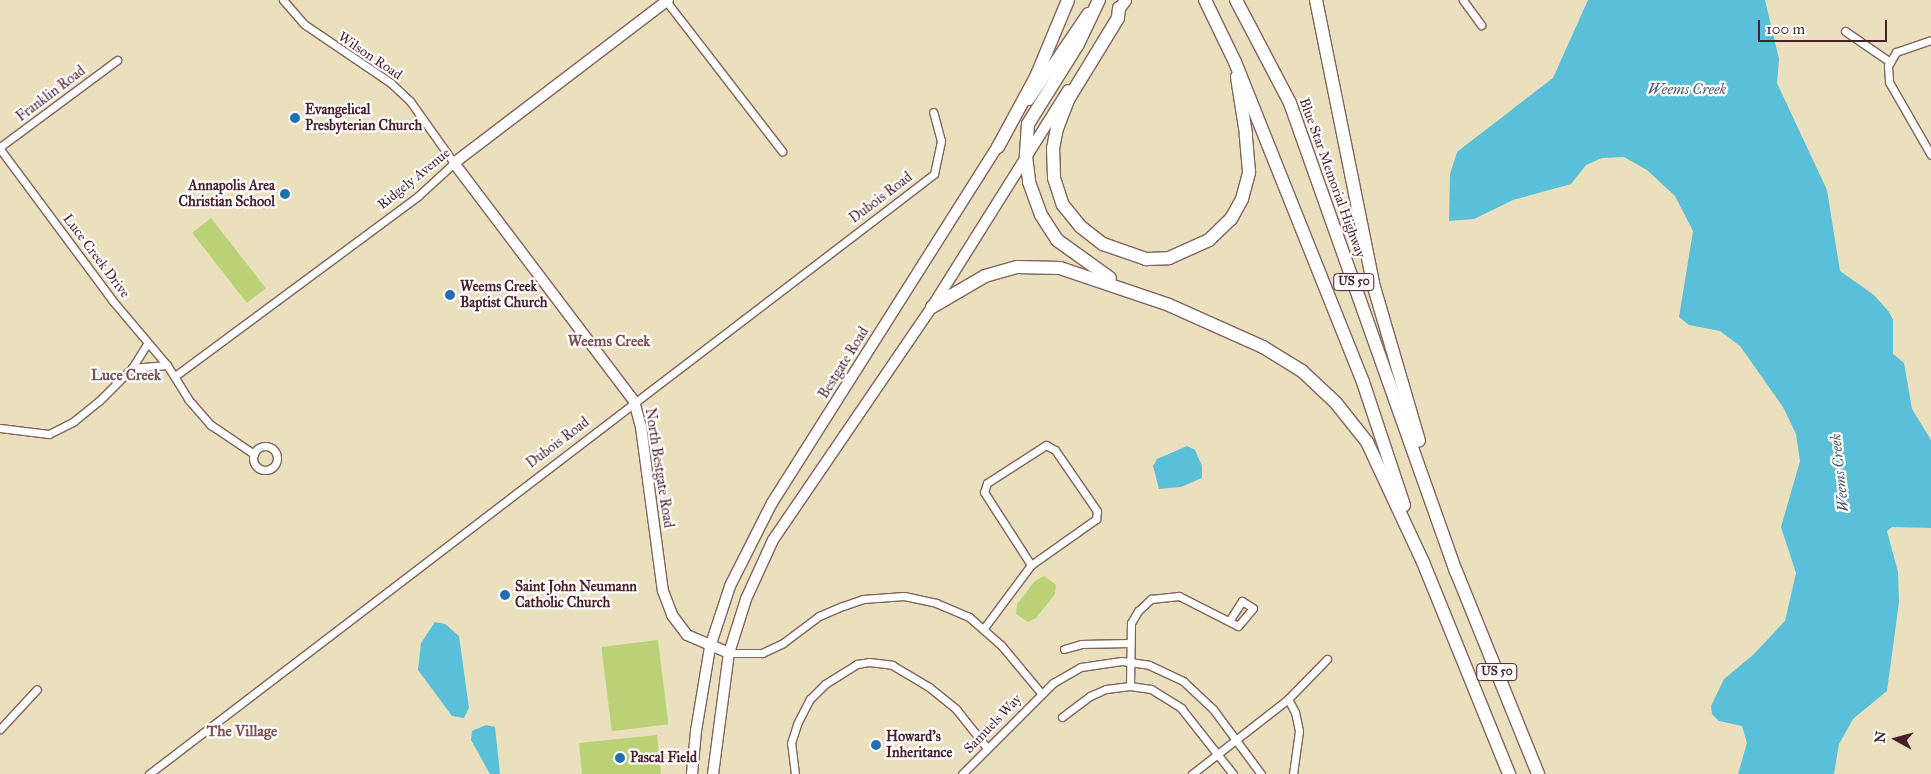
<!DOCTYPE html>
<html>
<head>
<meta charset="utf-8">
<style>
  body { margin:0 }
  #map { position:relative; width:1931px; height:774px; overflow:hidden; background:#ebe0be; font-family:"IM FELL Great Primer",serif }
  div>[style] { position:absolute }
  .green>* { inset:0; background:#bbd175; transform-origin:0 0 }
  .water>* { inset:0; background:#5abfd8 }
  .roads { filter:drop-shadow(1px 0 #82635e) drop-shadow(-1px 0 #82635e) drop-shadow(0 1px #82635e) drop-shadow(0 -1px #82635e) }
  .minor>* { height:7px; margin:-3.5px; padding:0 3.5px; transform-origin:3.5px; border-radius:3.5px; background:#fff }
  .minor>.ring { margin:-3.5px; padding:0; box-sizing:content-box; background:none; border:7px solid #fff; border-radius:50% }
  .secondary>* { height:10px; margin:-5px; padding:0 5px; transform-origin:5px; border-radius:5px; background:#fff }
  .primary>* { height:11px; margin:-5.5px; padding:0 5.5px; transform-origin:5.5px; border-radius:5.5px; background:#fff }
  .motorway>* { height:12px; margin:-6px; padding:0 6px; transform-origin:6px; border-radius:6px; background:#fff }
  .dots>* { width:14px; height:14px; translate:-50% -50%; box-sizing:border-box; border:2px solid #fff; border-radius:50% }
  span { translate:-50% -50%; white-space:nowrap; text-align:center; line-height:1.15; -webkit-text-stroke:4.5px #fff; paint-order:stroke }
  .shield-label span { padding:1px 4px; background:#fff; border:1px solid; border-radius:4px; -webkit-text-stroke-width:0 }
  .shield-label { font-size:12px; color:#4a1f2b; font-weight:700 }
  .street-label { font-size:14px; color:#4a1f2b }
  .poi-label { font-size:14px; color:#4a1f2b; font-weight:700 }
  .left { translate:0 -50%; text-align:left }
  .right { translate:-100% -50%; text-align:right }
  .water-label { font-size:15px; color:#505f70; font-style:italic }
  .neighbourhood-label { font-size:15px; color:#7c5051; font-weight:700 }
  .north { position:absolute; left:1871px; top:714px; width:50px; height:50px; -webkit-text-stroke:4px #fff; paint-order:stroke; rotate:277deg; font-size:14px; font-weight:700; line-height:20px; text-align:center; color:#4a1f2b }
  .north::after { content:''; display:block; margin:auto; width:18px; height:22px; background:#4a1f2b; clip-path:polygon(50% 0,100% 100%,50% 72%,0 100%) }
  .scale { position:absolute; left:1758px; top:20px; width:129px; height:22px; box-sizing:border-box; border:2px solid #4a1f2b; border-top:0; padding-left:6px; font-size:15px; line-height:18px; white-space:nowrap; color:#4a1f2b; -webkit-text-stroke:4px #fff; paint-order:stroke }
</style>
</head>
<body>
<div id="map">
  <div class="green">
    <div style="left:211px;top:218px;width:89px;height:24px;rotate:52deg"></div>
    <div style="clip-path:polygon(1044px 576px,1056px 585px,1055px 594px,1036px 618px,1028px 622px,1016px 614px,1017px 604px,1035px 581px)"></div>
    <div style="left:658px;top:640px;width:85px;height:57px;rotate:83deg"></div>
    <div style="clip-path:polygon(657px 735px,661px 774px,582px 774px,579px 743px)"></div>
  </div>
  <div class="water">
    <div style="clip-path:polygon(1588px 0,1765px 0,1779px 59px,1777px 83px,1827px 190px,1840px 271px,1874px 295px,1889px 312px,1893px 320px,1893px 354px,1904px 363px,1912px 409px,1931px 440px,1931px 528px,1892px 527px,1887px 531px,1898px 572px,1899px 602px,1887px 691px,1853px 719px,1839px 744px,1834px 774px,1738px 774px,1747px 743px,1742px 726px,1719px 721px,1712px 714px,1711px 706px,1724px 679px,1753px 655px,1785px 621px,1796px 573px,1781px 527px,1800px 461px,1796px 434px,1783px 407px,1740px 346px,1720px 331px,1689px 325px,1679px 317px,1693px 231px,1675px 196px,1647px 170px,1624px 157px,1602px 158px,1586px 165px,1571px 184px,1513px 200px,1474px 219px,1449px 221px,1450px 174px,1457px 152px,1553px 78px)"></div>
    <div style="clip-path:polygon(1187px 446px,1195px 450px,1202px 466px,1202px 478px,1181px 487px,1159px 489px,1153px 466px,1157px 459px)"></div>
    <div style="clip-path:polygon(435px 622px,445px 624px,459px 636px,469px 708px,464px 718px,452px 716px,418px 670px,421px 643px)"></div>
    <div style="clip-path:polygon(486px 725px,495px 727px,500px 774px,490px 774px,471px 740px,472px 731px)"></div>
  </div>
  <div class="roads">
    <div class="minor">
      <div style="left:1463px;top:0;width:31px;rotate:54deg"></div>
      <div style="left:666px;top:1px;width:190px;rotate:52.3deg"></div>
      <div style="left:1845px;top:31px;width:55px;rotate:34.6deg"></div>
      <div style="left:1931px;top:40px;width:37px;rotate:161deg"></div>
      <div style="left:1896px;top:52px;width:16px;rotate:120deg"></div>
      <div style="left:1888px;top:66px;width:16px;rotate:86deg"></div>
      <div style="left:1889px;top:82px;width:84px;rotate:60.1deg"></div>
      <div style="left:0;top:147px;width:146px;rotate:-36.6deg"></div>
      <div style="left:0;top:149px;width:188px;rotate:53.4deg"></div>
      <div style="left:112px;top:300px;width:85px;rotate:49.8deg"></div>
      <div style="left:167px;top:365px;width:40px;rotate:58deg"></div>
      <div style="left:188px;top:399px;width:35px;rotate:49deg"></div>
      <div style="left:211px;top:425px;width:52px;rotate:34deg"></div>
      <div style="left:132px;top:368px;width:28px;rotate:-58deg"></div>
      <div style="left:175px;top:376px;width:302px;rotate:-36.5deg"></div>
      <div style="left:418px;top:196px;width:49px;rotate:-42.5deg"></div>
      <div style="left:454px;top:163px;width:76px;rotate:-125.4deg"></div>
      <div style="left:410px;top:101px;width:26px;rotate:-137deg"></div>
      <div style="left:391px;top:83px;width:105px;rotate:-145.9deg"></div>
      <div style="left:304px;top:24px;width:32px;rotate:-131deg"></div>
      <div style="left:0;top:428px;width:49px;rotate:7deg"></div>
      <div style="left:49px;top:434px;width:28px;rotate:-27deg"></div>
      <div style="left:74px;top:421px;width:32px;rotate:-39deg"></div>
      <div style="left:99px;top:401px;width:47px;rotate:-45deg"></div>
      <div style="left:132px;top:368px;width:35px;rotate:-5deg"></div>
      <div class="ring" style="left:253px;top:446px;width:17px;height:17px"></div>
      <div style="left:984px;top:628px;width:79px;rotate:-53.3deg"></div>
      <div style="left:1031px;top:565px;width:80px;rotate:-35.3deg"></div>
      <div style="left:1096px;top:519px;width:8px;rotate:-83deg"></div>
      <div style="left:1097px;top:511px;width:74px;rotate:-124.5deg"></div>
      <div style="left:1055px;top:450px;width:10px;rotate:-151deg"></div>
      <div style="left:1046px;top:445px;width:70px;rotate:147.2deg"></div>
      <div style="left:987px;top:483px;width:9px;rotate:108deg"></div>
      <div style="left:984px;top:492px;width:87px;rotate:57.2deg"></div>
      <div style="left:1064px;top:649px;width:18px;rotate:-16deg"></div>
      <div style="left:1081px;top:644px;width:49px;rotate:-1.2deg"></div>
      <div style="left:729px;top:653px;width:33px"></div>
      <div style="left:762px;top:653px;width:23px;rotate:-25deg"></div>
      <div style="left:783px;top:643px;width:45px;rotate:-36.9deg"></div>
      <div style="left:819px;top:616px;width:26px;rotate:-23deg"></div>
      <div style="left:843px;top:606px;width:21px;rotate:-19deg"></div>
      <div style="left:863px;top:599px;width:41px;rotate:-4.2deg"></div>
      <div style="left:904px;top:596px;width:33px;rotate:12deg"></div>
      <div style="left:936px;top:603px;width:36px;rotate:23deg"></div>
      <div style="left:969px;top:617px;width:43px;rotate:41.2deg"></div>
      <div style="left:1001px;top:645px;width:62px;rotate:50.2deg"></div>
      <div style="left:1130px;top:686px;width:63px;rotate:-89.1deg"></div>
      <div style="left:1131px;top:623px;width:14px;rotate:-60deg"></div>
      <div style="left:1138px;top:611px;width:18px;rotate:-43deg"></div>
      <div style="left:1151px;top:599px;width:28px;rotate:-6deg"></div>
      <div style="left:1179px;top:596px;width:66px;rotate:27deg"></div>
      <div style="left:1238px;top:626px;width:23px;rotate:-50deg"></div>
      <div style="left:1253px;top:608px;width:13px;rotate:-148deg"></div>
      <div style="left:1242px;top:601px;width:24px;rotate:123deg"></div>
      <div style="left:1288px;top:699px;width:15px;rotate:62deg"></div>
      <div style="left:1295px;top:712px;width:19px;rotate:78deg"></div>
      <div style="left:1299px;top:731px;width:43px;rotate:97.9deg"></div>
      <div style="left:1062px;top:717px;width:35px;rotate:-37deg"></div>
      <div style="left:1090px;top:696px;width:17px;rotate:-24deg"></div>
      <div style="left:1106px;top:689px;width:24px;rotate:-7deg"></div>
      <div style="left:1130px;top:686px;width:21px;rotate:8deg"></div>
      <div style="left:1151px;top:689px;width:36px;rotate:32deg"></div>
      <div style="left:1181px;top:708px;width:84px;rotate:51.8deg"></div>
      <div style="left:0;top:729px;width:54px;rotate:-47.2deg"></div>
      <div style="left:149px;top:774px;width:988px;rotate:-37.39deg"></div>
      <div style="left:934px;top:174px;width:34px;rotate:-78deg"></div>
      <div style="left:941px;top:141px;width:30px;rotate:-105deg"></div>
      <div style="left:795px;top:774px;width:31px;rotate:-97deg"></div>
      <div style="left:791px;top:743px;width:20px;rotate:-72deg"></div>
      <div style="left:797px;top:724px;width:28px;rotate:-63deg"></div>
      <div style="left:810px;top:699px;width:21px;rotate:-45deg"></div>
      <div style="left:825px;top:684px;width:38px;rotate:-32deg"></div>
      <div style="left:857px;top:664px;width:12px;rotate:-9deg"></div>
      <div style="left:869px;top:662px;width:23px;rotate:7deg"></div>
      <div style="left:892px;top:665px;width:43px;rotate:30.7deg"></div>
      <div style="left:929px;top:687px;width:35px;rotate:39deg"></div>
      <div style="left:956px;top:709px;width:50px;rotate:51.5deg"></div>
      <div style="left:962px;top:774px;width:129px;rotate:-45deg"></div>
      <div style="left:1053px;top:683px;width:32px;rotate:-30deg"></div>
      <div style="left:1081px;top:667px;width:41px;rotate:-8.3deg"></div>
      <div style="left:1122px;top:661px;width:27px;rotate:8deg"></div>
      <div style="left:1149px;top:665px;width:38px;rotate:25deg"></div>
      <div style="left:1183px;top:681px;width:41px;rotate:43deg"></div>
      <div style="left:1213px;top:709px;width:81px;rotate:53.6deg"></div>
      <div style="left:1192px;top:774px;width:122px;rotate:-38deg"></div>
      <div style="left:1288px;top:699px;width:56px;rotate:-45.7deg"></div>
    </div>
    <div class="secondary">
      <div style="left:668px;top:0;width:269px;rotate:142.7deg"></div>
      <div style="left:454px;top:163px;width:298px;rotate:52.9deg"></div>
      <div style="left:634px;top:401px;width:27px;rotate:75deg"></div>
      <div style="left:641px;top:427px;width:165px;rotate:82.4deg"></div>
      <div style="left:663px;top:591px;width:26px;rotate:69deg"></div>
      <div style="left:672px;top:615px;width:25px;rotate:53deg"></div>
      <div style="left:687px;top:635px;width:46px;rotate:23.2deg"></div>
      <div style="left:1029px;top:100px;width:105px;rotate:-55.9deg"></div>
      <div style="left:692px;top:774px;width:43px;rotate:-84.7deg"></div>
      <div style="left:696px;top:731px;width:85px;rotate:-80.5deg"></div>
      <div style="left:710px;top:647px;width:64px;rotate:-71.8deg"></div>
      <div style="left:730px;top:586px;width:93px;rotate:-63.2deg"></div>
      <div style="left:772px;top:503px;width:428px;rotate:-57.7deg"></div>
      <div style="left:713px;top:774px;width:122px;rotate:-82.5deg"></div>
      <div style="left:729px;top:653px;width:57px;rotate:-72.5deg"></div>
      <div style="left:746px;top:599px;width:65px;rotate:-65.4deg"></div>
      <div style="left:773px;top:540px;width:282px;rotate:-55.7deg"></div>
      <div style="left:932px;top:307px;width:256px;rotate:-57.9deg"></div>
    </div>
    <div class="primary">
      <div style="left:1119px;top:8px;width:10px;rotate:-53deg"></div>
    </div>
    <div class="motorway">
      <div style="left:1099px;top:0;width:49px;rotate:115.5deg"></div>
      <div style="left:1078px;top:44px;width:94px;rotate:122deg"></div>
      <div style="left:1028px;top:124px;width:32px;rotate:94deg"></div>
      <div style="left:1026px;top:156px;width:26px;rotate:83deg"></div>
      <div style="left:1029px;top:182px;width:35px;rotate:70deg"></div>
      <div style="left:1041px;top:215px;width:30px;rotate:57deg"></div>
      <div style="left:1057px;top:240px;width:65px;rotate:35.6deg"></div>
      <div style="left:1205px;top:0;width:69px;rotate:64.2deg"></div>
      <div style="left:1235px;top:62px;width:345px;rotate:68.2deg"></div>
      <div style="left:1363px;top:382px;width:130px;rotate:71.6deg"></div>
      <div style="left:1236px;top:0;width:116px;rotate:62.3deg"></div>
      <div style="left:1290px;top:103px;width:497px;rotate:70.5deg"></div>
      <div style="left:1456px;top:571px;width:219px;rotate:68deg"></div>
      <div style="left:1316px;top:0;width:293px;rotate:78.6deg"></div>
      <div style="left:1374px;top:287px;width:160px;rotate:73.7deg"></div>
      <div style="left:1119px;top:8px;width:10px;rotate:96deg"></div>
      <div style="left:1118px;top:18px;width:96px;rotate:121.4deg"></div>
      <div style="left:1068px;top:100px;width:30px;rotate:111deg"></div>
      <div style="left:1057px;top:128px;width:20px;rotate:101deg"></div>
      <div style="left:1053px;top:148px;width:30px;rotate:88deg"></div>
      <div style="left:1054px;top:178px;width:28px;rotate:72deg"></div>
      <div style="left:1063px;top:205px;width:28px;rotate:51deg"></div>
      <div style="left:1081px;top:227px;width:28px;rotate:38deg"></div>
      <div style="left:1103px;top:244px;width:46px;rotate:19.2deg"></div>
      <div style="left:1146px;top:259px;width:23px;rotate:-2deg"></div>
      <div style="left:1169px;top:258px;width:44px;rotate:-24.2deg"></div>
      <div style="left:1209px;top:240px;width:30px;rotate:-44deg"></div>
      <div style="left:1231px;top:219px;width:23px;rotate:-61deg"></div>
      <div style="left:1242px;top:199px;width:28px;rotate:-75deg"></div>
      <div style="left:1249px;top:172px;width:38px;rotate:-95deg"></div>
      <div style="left:1246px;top:134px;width:58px;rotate:-99deg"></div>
      <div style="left:998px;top:147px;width:80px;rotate:-61.5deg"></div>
      <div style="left:1036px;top:77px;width:83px;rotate:-67.4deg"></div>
      <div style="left:932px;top:307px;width:61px;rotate:-30.3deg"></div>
      <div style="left:985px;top:276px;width:33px;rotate:-16deg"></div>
      <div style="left:1017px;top:267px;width:43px;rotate:1.3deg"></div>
      <div style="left:1060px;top:268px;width:115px;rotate:18.7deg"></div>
      <div style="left:1169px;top:305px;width:103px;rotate:24.1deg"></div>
      <div style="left:1263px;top:347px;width:46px;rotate:31.6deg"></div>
      <div style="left:1302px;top:371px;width:47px;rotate:43.3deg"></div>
      <div style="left:1336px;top:403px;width:50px;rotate:51.5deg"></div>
      <div style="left:1367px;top:442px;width:132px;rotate:65deg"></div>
      <div style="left:1423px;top:562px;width:229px;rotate:67.9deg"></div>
    </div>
  </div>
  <div class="dots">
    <div style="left:295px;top:118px;background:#1f6fb2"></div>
    <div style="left:285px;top:194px;background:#1f6fb2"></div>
    <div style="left:450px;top:295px;background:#1f6fb2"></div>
    <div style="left:505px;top:595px;background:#1f6fb2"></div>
    <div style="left:876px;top:745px;background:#1f6fb2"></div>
    <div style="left:620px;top:758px;background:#1f6fb2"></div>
  </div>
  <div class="shield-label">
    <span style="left:1354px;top:282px">US 50</span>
    <span style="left:1497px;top:672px">US 50</span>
  </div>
  <div class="street-label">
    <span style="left:370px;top:56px;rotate:34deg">Wilson Road</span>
    <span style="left:51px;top:94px;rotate:-37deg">Franklin Road</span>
    <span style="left:1332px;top:178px;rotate:70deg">Blue Star Memorial Highway</span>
    <span style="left:414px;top:179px;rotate:-39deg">Ridgely Avenue</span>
    <span style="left:881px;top:198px;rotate:-37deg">Dubois Road</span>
    <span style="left:96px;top:256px;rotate:53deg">Luce Creek Drive</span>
    <span style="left:844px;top:363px;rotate:-58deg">Bestgate Road</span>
    <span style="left:558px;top:443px;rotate:-37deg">Dubois Road</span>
    <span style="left:659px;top:468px;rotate:81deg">North Bestgate Road</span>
    <span style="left:993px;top:724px;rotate:-46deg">Samuels Way</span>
  </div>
  <div class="poi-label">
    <span class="left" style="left:305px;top:118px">Evangelical<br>Presbyterian Church</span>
    <span class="right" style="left:275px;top:194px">Annapolis Area<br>Christian School</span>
    <span class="left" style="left:460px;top:295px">Weems Creek<br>Baptist Church</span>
    <span class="left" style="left:515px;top:595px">Saint John Neumann<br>Catholic Church</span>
    <span class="left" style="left:886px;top:745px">Howard's<br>Inheritance</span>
    <span class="left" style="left:630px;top:758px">Pascal Field</span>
  </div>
  <div class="water-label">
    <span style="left:1687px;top:90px">Weems Creek</span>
    <span style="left:1840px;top:473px;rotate:-96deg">Weems Creek</span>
  </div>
  <div class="neighbourhood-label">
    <span style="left:609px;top:342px">Weems Creek</span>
    <span style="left:126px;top:376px">Luce Creek</span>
    <span style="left:242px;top:732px">The Village</span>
  </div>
  <div class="north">N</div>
  <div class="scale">100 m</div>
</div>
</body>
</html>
